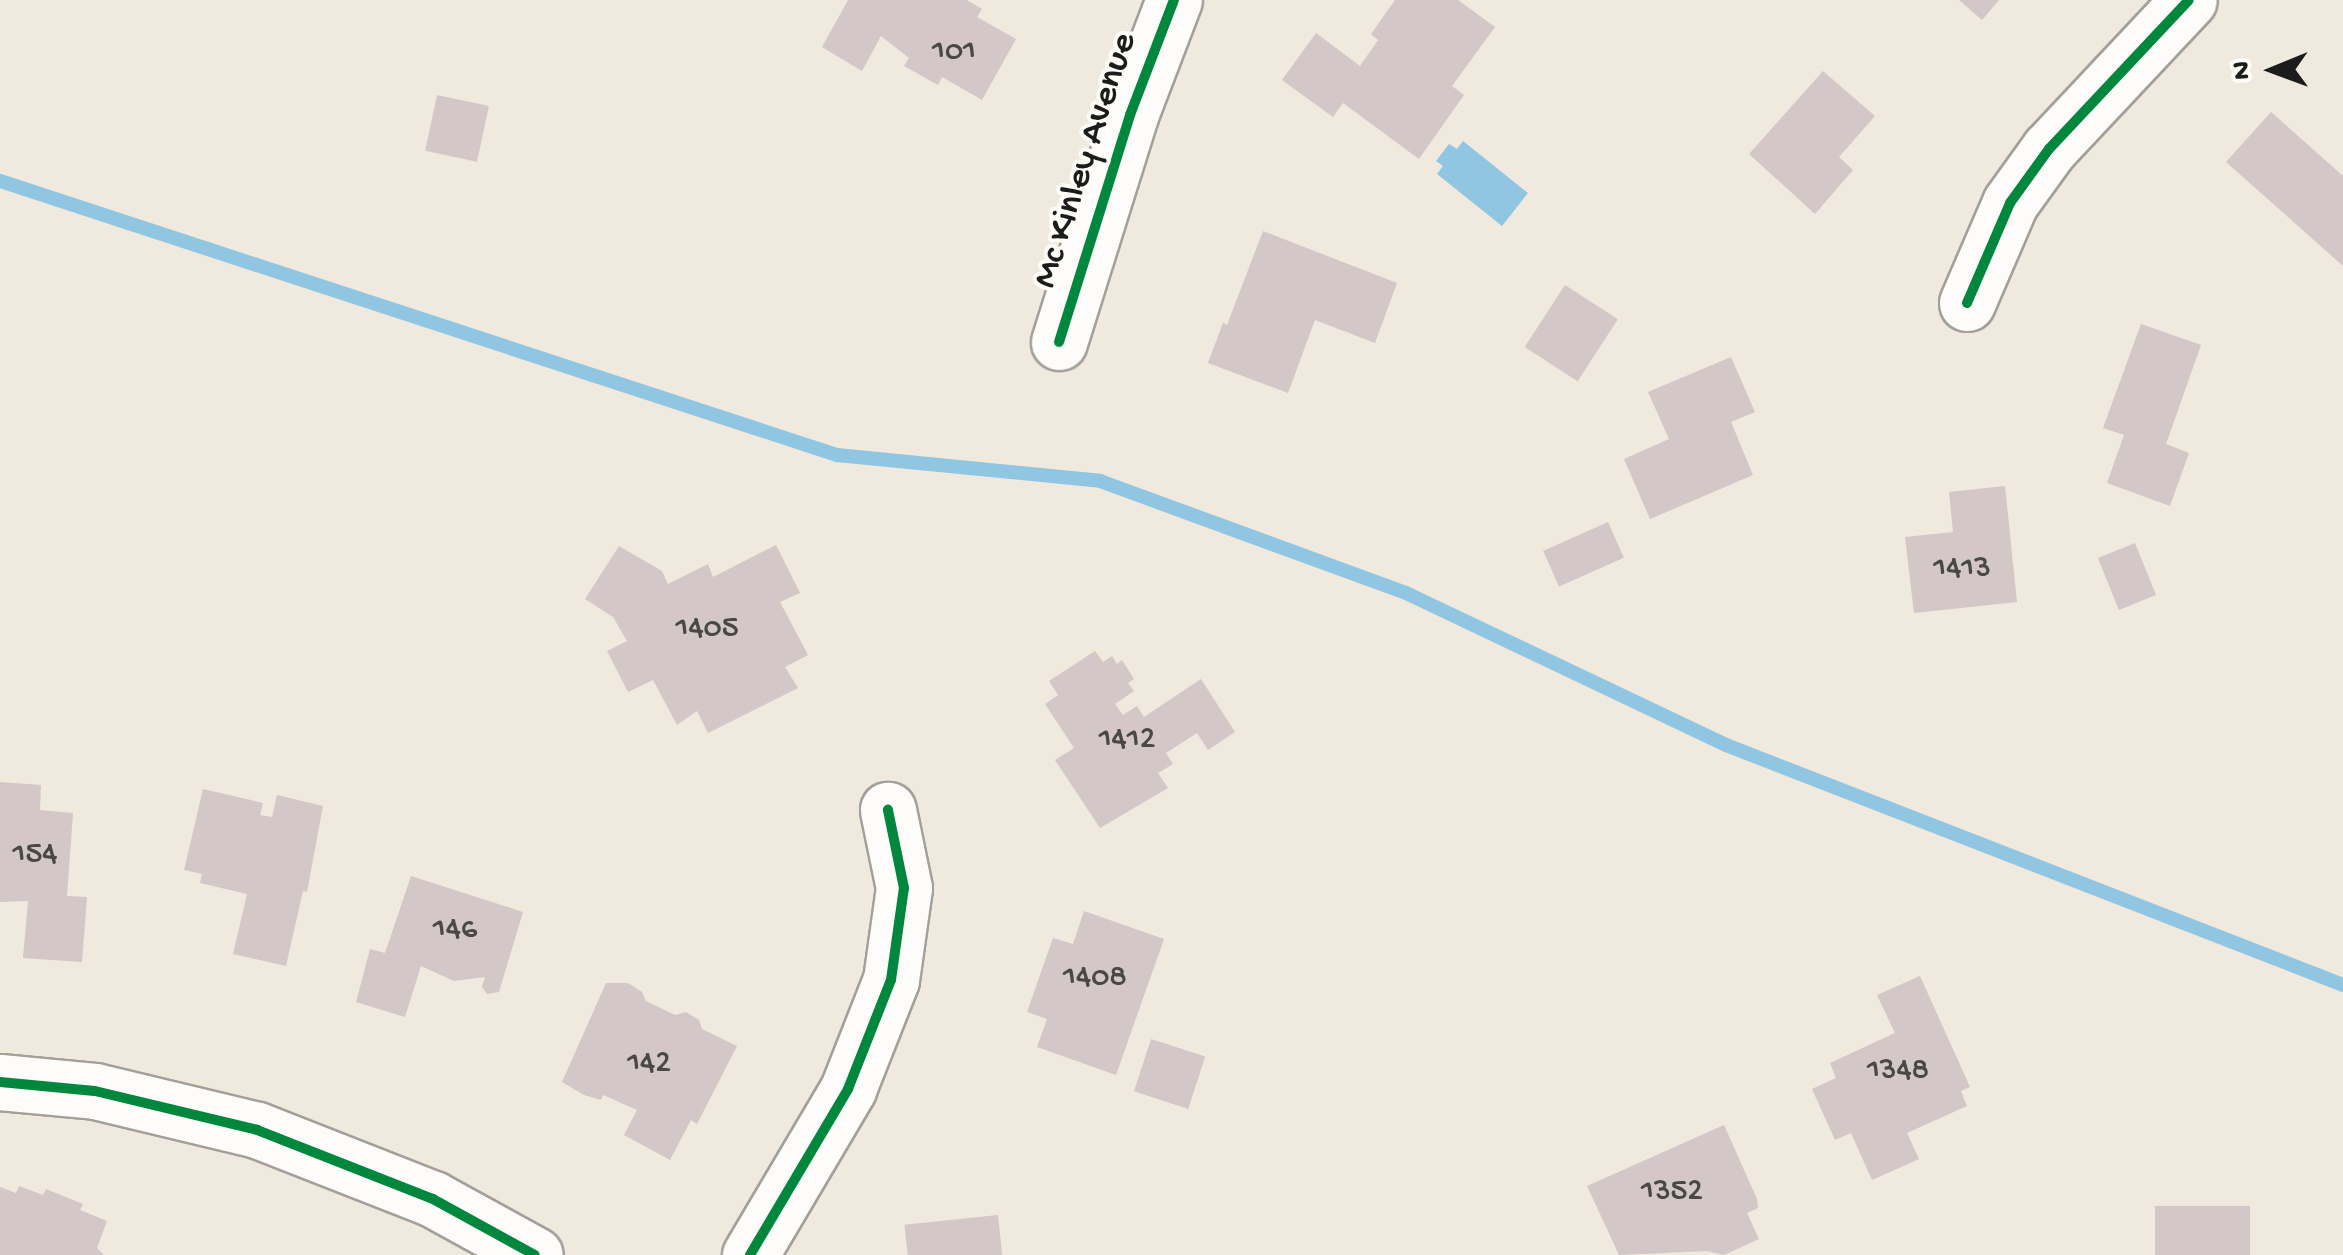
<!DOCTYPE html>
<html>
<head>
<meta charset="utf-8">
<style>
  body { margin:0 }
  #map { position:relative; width:2343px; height:1255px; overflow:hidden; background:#efe9de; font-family:"Gochi Hand",sans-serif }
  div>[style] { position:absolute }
  .water>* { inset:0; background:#90c6e1 }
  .stream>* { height:14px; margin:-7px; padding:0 7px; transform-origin:7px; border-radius:7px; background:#90c6e1 }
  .building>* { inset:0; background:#d3c7c7; transform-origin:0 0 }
  .roads { filter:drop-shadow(2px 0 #a39f99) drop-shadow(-2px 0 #a39f99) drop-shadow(0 2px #a39f99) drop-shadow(0 -2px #a39f99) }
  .minor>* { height:55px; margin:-27.5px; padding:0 27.5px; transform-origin:27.5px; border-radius:27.5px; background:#fdfcfa }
  .cycleway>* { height:10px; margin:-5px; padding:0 5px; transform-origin:5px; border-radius:5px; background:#00873e }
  span { translate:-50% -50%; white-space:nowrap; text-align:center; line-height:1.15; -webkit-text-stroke:8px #fdfcf7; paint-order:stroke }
  .number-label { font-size:32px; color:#4a4747 }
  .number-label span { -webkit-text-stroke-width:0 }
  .street-label { font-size:38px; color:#1c1c1c }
  .north { position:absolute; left:2223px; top:20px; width:100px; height:100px; -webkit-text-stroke:8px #fdfcf7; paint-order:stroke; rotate:269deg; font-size:28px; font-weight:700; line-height:40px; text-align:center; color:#1c1c1c }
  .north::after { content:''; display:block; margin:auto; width:35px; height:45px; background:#1c1c1c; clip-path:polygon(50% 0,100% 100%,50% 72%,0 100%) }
</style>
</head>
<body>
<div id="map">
  <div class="water">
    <div style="clip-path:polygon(1463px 141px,1528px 193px,1502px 226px,1437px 174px,1443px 166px,1436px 161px,1449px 144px,1457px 149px)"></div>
  </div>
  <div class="stream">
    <div style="left:0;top:181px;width:881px;rotate:18.13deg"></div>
    <div style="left:837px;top:455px;width:264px;rotate:5.6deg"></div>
    <div style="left:1100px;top:481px;width:326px;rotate:20.1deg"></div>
    <div style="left:1406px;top:593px;width:354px;rotate:25.4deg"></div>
    <div style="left:1726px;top:745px;width:662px;rotate:21.25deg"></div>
  </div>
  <div class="building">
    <div style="clip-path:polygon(848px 0,967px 0,982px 9px,977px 17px,1016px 39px,982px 100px,942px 77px,938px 85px,904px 66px,909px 58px,881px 36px,862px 71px,822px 47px)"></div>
    <div style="clip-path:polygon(1395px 0,1458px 0,1495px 27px,1452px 86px,1464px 95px,1419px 159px,1343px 103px,1333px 117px,1282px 80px,1316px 33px,1360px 66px,1378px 40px,1371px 34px)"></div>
    <div style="clip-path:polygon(1959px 0,1999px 0,1982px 20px)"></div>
    <div style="clip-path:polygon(1823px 71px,1875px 116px,1839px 157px,1853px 170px,1815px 214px,1749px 154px)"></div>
    <div style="left:437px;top:95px;width:53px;height:57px;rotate:12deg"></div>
    <div style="clip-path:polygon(2271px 112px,2343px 176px,2343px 266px,2226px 162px)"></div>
    <div style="clip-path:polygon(1263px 231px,1397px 283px,1375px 343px,1315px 320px,1288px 393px,1208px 363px,1223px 323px,1227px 325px)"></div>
    <div style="left:1565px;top:285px;width:63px;height:74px;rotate:33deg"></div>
    <div style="clip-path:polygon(2141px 324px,2201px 345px,2166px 444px,2189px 453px,2170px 506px,2107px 483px,2124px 435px,2103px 428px)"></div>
    <div style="clip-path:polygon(1731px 357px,1755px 412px,1731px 422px,1753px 475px,1650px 519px,1624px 459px,1669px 439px,1648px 392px)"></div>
    <div style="clip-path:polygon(2005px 486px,2017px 602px,1914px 613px,1905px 537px,1953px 532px,1949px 492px)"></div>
    <div style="left:1608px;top:522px;width:39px;height:71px;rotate:66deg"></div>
    <div style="left:2135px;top:543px;width:56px;height:40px;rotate:68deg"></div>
    <div style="clip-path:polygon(776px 545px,800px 593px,780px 602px,808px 655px,785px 667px,798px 688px,708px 733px,697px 711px,677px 725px,653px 680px,628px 692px,607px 651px,627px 641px,613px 617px,585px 599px,619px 546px,662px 571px,668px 584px,708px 564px,713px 577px)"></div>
    <div style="clip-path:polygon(1095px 651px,1103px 662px,1112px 656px,1117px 664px,1122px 660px,1134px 679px,1128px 683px,1134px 691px,1115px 704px,1123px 715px,1137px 706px,1144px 717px,1201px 679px,1235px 732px,1208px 750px,1197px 733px,1166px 753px,1173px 764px,1158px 773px,1168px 788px,1100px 828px,1055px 760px,1074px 748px,1045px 704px,1058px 695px,1049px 681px)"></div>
    <div style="clip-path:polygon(0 782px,41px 785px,40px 810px,73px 813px,67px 896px,87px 897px,82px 962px,23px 958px,28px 901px,0 902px)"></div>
    <div style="clip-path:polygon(203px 789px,263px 803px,260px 815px,272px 817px,277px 795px,323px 806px,307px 892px,303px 891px,286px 966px,233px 954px,247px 894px,200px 883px,202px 874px,184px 870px)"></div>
    <div style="clip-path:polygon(411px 876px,523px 912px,499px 992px,487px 994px,482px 987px,485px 977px,454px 981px,421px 966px,405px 1017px,356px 1002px,370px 949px,385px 953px)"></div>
    <div style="clip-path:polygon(1084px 911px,1164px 939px,1116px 1075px,1037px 1047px,1047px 1019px,1027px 1012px,1053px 938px,1073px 944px)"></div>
    <div style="clip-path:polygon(1920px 976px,1970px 1087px,1961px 1091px,1967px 1106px,1907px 1133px,1919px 1159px,1872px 1180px,1851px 1133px,1835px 1140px,1812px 1089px,1836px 1078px,1830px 1063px,1895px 1033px,1877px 995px)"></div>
    <div style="clip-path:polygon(606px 983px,628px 983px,642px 992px,646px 1001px,675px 1015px,686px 1012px,699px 1020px,702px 1029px,737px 1046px,697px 1124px,691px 1120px,670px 1160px,624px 1135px,637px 1110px,603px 1095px,601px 1100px,584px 1095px,562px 1082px)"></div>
    <div style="left:1151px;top:1039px;width:57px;height:55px;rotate:18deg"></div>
    <div style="clip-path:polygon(1724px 1125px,1757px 1199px,1758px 1208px,1747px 1213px,1759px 1239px,1724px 1255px,1707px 1251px,1619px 1255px,1587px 1186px)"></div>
    <div style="clip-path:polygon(19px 1186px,43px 1195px,46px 1189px,83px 1204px,80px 1210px,107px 1221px,97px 1248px,104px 1255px,0 1255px,0 1187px,16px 1193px)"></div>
    <div style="left:2155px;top:1206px;width:95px;height:49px"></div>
    <div style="left:998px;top:1215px;width:40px;height:94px;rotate:84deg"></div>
  </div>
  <div class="roads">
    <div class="minor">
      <div style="left:1967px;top:303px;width:109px;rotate:-66.7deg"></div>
      <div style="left:2010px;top:203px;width:67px;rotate:-54.2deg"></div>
      <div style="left:2049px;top:149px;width:204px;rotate:-46.8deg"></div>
      <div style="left:1059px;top:342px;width:238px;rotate:-72.6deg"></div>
      <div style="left:1130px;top:115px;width:123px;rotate:-69.1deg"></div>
      <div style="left:0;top:1082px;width:95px;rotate:5.4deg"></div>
      <div style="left:95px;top:1091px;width:167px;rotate:13.5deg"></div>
      <div style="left:257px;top:1130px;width:189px;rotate:21.4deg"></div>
      <div style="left:433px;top:1199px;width:116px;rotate:28.8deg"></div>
      <div style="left:750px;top:1255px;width:193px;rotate:-59.4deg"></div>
      <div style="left:848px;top:1089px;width:117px;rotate:-68.5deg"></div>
      <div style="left:891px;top:980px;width:93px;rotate:-82deg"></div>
      <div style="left:904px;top:888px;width:80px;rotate:-101.6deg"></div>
    </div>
  </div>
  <div class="cycleway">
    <div style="left:1967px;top:303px;width:109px;rotate:-66.7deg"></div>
    <div style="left:2010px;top:203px;width:67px;rotate:-54.2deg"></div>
    <div style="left:2049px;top:149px;width:204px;rotate:-46.8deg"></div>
    <div style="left:1059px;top:342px;width:238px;rotate:-72.6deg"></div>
    <div style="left:1130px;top:115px;width:123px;rotate:-69.1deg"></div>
    <div style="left:0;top:1082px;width:95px;rotate:5.4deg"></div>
    <div style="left:95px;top:1091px;width:167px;rotate:13.5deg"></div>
    <div style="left:257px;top:1130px;width:189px;rotate:21.4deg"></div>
    <div style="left:433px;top:1199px;width:116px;rotate:28.8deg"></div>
    <div style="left:750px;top:1255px;width:193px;rotate:-59.4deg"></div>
    <div style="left:848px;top:1089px;width:117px;rotate:-68.5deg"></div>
    <div style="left:891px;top:980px;width:93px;rotate:-82deg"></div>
    <div style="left:904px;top:888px;width:80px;rotate:-101.6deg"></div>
  </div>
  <div class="number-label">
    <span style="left:954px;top:52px">101</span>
    <span style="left:1962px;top:569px">1413</span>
    <span style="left:707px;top:629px">1405</span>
    <span style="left:1127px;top:740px">1412</span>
    <span style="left:35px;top:855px">154</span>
    <span style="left:455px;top:930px">146</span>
    <span style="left:1095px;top:978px">1408</span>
    <span style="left:649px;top:1064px">142</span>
    <span style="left:1898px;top:1071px">1348</span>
    <span style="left:1672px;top:1192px">1352</span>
  </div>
  <div class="street-label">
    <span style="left:1087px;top:161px;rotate:-72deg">Mc Kinley Avenue</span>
  </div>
  <div class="north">N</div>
</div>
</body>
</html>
